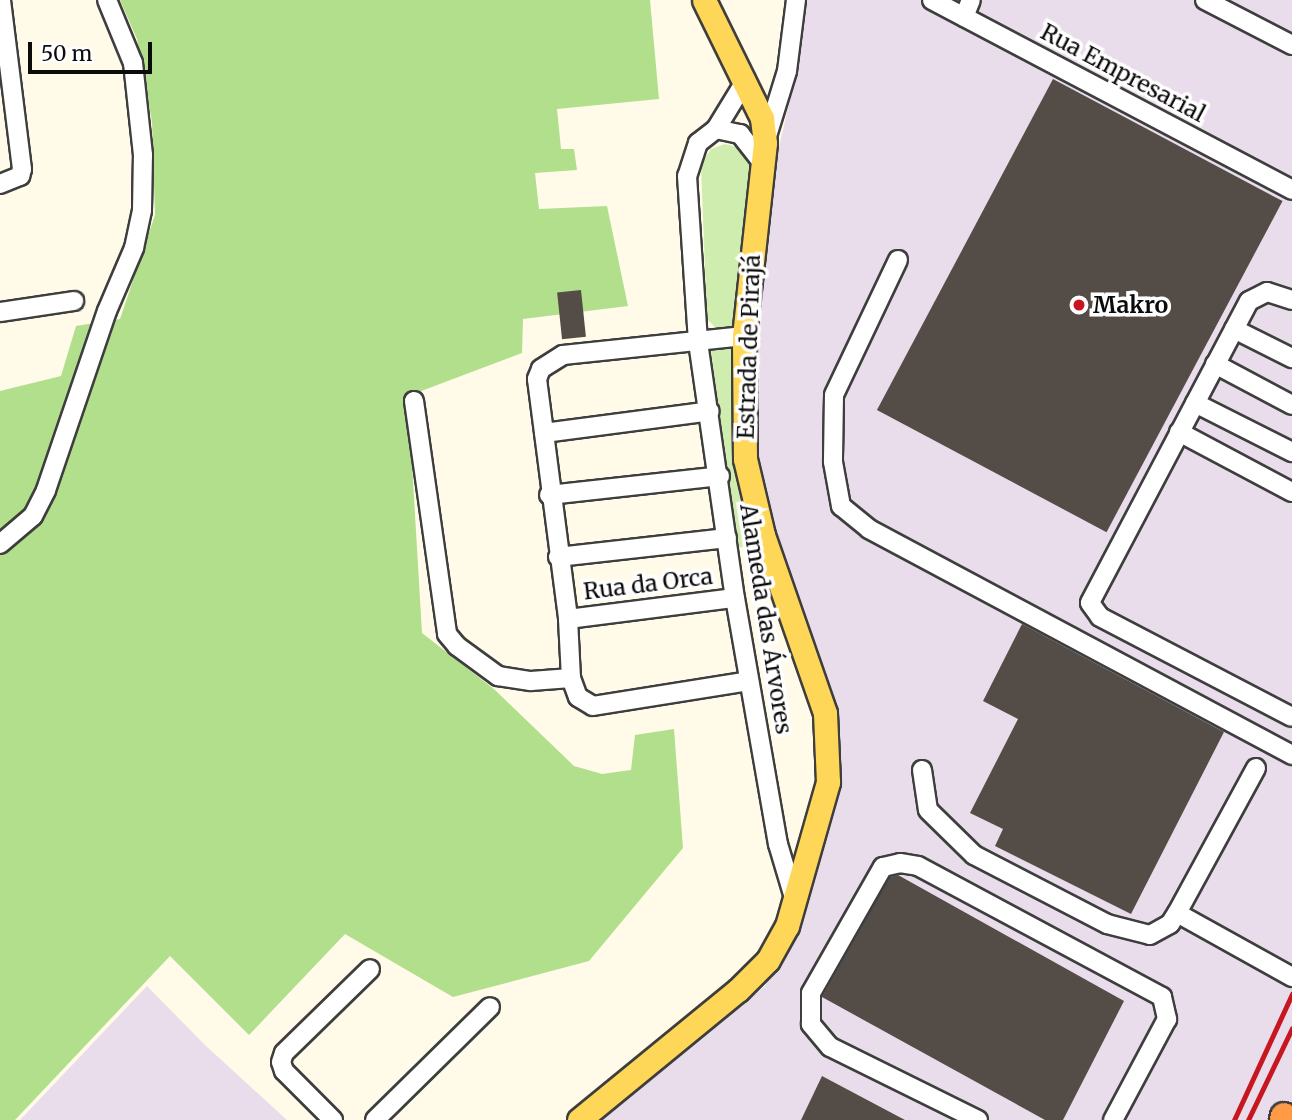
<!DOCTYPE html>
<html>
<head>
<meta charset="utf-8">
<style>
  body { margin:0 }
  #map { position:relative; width:1292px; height:1120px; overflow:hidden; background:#fffbe8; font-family:Merriweather,serif }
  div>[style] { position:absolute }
  .industrial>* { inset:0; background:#eaddeb }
  .green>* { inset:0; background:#cfedaf }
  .forest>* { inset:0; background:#b1df8c }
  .building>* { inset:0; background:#544c46; transform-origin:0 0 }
  .roads { filter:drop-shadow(2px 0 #3e3e3e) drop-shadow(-2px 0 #3e3e3e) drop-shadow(0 2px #3e3e3e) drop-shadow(0 -2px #3e3e3e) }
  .minor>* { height:18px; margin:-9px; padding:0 9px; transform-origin:9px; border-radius:9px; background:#fff }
  .major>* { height:23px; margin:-11.5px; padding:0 11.5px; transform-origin:11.5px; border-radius:11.5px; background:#ffd758 }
  .highway>* { height:26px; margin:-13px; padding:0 13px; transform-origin:13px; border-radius:13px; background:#ff9b46 }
  .rail>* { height:5px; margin:-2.5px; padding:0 2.5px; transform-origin:2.5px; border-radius:2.5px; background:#c7161f }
  .dots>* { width:19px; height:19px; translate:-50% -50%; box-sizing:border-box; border:4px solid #fff; border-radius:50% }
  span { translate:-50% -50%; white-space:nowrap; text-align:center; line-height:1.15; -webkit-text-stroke:7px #fff; paint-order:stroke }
  .street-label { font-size:23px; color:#0b0b0b }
  .poi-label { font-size:23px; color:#0b0b0b; font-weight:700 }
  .left { translate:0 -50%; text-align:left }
  .scale { position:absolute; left:28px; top:42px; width:124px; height:32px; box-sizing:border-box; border:4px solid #0b0b0b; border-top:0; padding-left:9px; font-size:21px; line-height:24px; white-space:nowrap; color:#0b0b0b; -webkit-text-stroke:5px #fff; paint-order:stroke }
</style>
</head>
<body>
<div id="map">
  <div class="industrial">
    <div style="clip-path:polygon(802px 0,1292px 0,1292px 1120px,601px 1120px,765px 986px,799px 923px,835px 780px,757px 493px,747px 427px,772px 176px,791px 96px)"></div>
    <div style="clip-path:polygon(147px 986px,205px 1045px,287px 1120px,20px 1120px)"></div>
  </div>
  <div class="green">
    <div style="clip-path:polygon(725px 144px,740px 148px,752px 167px,734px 327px,718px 330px,707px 319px,701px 165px,711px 149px)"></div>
    <div style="clip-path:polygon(736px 345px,734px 430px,757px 545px,736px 548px,711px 349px)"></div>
  </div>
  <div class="forest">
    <div style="clip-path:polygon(120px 0,650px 0,659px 99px,557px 109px,561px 149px,574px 149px,577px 170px,535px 173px,539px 209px,607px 206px,628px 306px,523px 319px,522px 353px,408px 396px,422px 633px,495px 690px,574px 766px,602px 774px,631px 770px,635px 735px,674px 729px,683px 848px,589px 961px,453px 997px,345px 934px,249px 1035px,170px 956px,15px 1120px,0 1120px,0 391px,61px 376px,76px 326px,120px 319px,155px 215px,152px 122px,137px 39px)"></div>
  </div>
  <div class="building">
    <div style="left:1053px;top:79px;width:260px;height:375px;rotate:28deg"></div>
    <div style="left:581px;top:290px;width:47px;height:24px;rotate:84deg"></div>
    <div style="clip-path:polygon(1022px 624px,1224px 732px,1131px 914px,995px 846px,1003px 829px,970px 813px,1018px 719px,983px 701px)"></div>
    <div style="clip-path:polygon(898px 875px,1124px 1001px,1063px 1120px,1045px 1120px,822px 997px,890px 877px)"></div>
    <div style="clip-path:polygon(822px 1076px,905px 1120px,801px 1120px)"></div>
  </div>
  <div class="roads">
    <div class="minor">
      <div style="left:932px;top:0;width:407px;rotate:27.8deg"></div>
      <div style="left:1205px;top:0;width:98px;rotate:27.3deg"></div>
      <div style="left:964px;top:17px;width:18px;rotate:-68deg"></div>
      <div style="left:746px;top:80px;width:57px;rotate:121.5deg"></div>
      <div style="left:716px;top:129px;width:23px;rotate:142deg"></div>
      <div style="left:698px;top:143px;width:35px;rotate:108deg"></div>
      <div style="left:687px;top:176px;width:166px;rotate:86.2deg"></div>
      <div style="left:698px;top:342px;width:259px;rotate:81.8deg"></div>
      <div style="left:735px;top:598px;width:250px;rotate:80.1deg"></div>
      <div style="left:778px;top:844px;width:59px;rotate:73.4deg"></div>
      <div style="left:716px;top:129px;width:25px;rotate:12deg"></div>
      <div style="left:740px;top:134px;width:34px;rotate:52deg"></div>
      <div style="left:767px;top:136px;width:68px;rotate:-72.9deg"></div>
      <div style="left:787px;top:71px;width:72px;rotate:-82.8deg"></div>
      <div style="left:0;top:184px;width:22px;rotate:-22deg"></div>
      <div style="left:20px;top:176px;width:7px;rotate:-74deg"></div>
      <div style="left:22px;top:169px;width:170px;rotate:-97.1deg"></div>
      <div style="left:898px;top:260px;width:149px;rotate:115.4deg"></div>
      <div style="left:834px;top:395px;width:67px;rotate:90.9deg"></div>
      <div style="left:833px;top:462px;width:45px;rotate:79.7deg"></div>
      <div style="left:841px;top:506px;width:36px;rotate:39deg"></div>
      <div style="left:869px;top:529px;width:480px;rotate:28.1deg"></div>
      <div style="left:1292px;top:300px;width:26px;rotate:-162deg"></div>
      <div style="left:1267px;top:292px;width:20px;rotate:153deg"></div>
      <div style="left:1249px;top:301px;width:341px;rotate:117.8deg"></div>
      <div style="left:1090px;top:603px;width:17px;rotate:54deg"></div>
      <div style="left:1100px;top:617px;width:216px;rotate:27.5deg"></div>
      <div style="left:0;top:312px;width:75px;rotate:-8.5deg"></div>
      <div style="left:1234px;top:329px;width:65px;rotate:26.6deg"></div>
      <div style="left:744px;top:336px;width:182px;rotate:174deg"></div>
      <div style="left:563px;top:355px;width:26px;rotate:148deg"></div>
      <div style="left:541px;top:369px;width:11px;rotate:112deg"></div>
      <div style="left:537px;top:379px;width:242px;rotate:82.6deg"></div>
      <div style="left:568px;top:619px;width:59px;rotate:87.1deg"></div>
      <div style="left:571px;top:678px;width:20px;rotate:70deg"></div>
      <div style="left:578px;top:697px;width:17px;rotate:31deg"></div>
      <div style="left:593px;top:706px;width:158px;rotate:-9.1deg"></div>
      <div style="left:1215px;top:364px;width:87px;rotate:28deg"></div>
      <div style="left:414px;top:401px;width:235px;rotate:81.9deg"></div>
      <div style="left:447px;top:634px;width:16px;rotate:50deg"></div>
      <div style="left:457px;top:646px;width:51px;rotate:36.2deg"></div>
      <div style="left:498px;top:676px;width:33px;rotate:9deg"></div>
      <div style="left:531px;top:681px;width:40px;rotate:-4.3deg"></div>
      <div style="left:1195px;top:403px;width:109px;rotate:26.8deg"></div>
      <div style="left:1179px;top:432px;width:128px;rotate:28deg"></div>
      <div style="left:544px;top:433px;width:167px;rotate:-7.5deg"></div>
      <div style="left:549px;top:495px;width:172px;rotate:-6.3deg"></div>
      <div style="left:0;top:544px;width:43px;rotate:-40.3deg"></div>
      <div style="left:33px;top:516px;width:29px;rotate:-63deg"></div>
      <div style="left:46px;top:490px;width:189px;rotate:-71.2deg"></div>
      <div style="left:107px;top:311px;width:69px;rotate:-66.8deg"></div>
      <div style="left:134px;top:248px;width:39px;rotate:-78deg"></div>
      <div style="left:142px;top:210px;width:55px;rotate:-89deg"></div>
      <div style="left:143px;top:155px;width:93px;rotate:-96.2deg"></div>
      <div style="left:133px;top:63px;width:68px;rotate:-112.4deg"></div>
      <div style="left:558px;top:557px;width:170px;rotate:-6.4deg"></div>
      <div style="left:568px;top:619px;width:168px;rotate:-7.2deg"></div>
      <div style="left:922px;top:770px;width:40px;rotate:81.5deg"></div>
      <div style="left:928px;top:810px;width:64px;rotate:44.4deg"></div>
      <div style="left:974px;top:855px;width:150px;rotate:27.4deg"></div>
      <div style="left:1107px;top:924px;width:44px;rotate:14.3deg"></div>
      <div style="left:1150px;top:935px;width:23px;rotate:-29deg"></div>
      <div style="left:1170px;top:924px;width:13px;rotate:-58deg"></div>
      <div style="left:1177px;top:913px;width:165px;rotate:-61.4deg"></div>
      <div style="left:1177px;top:913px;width:132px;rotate:29.1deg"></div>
      <div style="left:333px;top:1120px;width:69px;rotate:-135deg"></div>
      <div style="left:284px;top:1071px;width:9px;rotate:-108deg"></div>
      <div style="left:281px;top:1062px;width:9px;rotate:-72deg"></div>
      <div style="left:284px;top:1053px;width:120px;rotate:-44.3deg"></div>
      <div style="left:375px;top:1120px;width:161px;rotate:-44.5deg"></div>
      <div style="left:978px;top:1120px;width:165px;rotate:-153.7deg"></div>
      <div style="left:830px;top:1047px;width:30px;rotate:-130deg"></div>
      <div style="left:811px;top:1024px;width:31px;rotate:-90deg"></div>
      <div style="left:811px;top:993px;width:145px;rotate:-60.3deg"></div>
      <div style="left:883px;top:867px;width:17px;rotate:-13deg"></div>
      <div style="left:900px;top:863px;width:18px;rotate:9deg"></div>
      <div style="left:918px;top:866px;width:277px;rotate:28.2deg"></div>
      <div style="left:1162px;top:997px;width:23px;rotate:77deg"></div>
      <div style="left:1167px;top:1019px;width:115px;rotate:118.1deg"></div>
    </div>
    <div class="major">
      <div style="left:579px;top:1120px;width:205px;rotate:-39.3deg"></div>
      <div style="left:738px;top:990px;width:42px;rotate:-45deg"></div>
      <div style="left:768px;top:960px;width:39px;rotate:-61deg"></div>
      <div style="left:787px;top:926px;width:150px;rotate:-74.1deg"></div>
      <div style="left:828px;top:782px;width:69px;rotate:-92.5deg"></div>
      <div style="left:825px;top:713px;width:188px;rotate:-109.2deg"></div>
      <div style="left:763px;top:535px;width:78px;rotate:-103.3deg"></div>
      <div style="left:745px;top:459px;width:123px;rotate:-90.5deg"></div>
      <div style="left:744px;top:336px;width:194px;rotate:-83.8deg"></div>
      <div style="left:765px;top:143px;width:25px;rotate:-97deg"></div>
      <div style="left:762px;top:118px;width:131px;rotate:-116.2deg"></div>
    </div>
    <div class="highway">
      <div style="left:1283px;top:1120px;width:4px;rotate:-76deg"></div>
    </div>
  </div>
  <div class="rail">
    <div style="left:1234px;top:1120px;width:139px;rotate:-65.3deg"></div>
    <div style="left:1248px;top:1120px;width:102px;rotate:-64.4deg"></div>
  </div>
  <div class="dots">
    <div style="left:1079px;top:305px;background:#c7161f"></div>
  </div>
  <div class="street-label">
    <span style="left:1123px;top:73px;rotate:28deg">Rua Empresarial</span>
    <span style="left:749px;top:347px;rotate:-88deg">Estrada de Pirajá</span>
    <span style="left:648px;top:584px;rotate:-7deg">Rua da Orca</span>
    <span style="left:766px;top:619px;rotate:81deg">Alameda das Árvores</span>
  </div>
  <div class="poi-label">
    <span class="left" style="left:1093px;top:305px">Makro</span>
  </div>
  <div class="scale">50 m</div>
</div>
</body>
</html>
